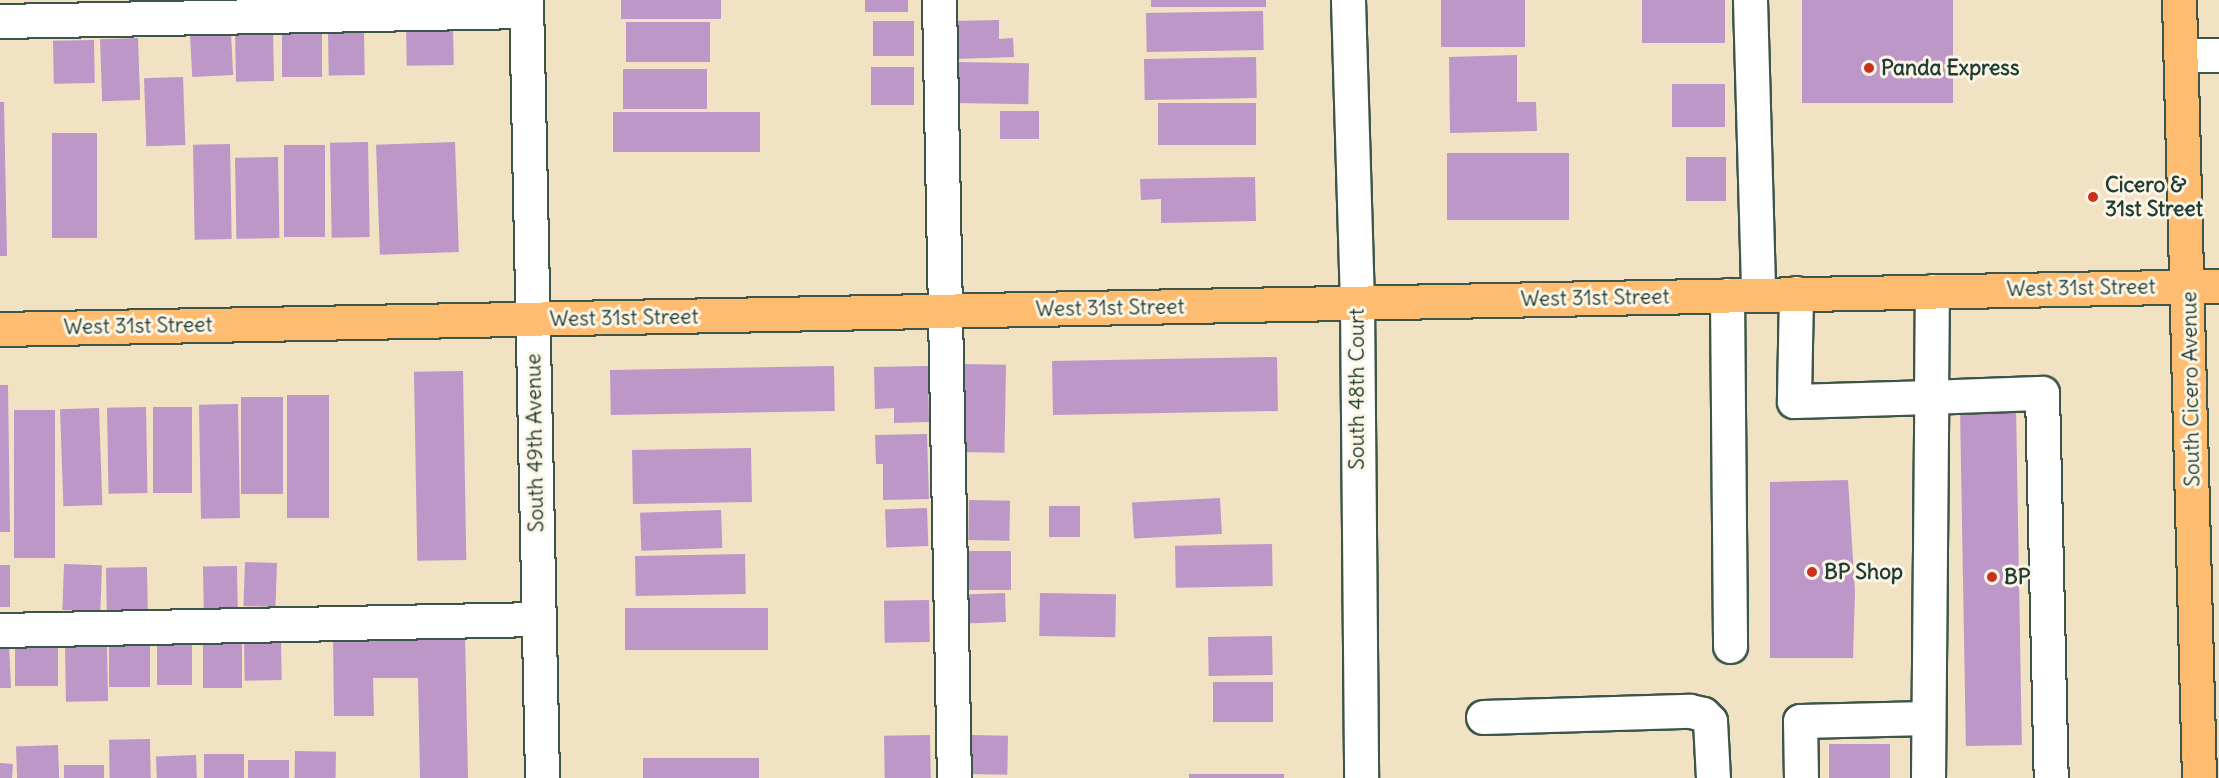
<!DOCTYPE html>
<html>
<head>
<meta charset="utf-8">
<style>
  body { margin:0 }
  #map { position:relative; width:2219px; height:778px; overflow:hidden; background:#f0e2c3; font-family:Delius,sans-serif }
  div>[style] { position:absolute }
  .building>* { inset:0; background:#bc97c8; transform-origin:0 0 }
  .roads { filter:drop-shadow(2px 0 #3e5649) drop-shadow(-2px 0 #3e5649) drop-shadow(0 2px #3e5649) drop-shadow(0 -2px #3e5649) }
  .minor>* { height:33px; margin:-16.5px; padding:0 16.5px; transform-origin:16.5px; border-radius:16.5px; background:#fff }
  .major>* { height:33px; margin:-16.5px; padding:0 16.5px; transform-origin:16.5px; border-radius:16.5px; background:#fdbc70 }
  .dots>* { width:16px; height:16px; translate:-50% -50%; box-sizing:border-box; border:3px solid #fcf5e5; border-radius:50% }
  span { translate:-50% -50%; white-space:nowrap; text-align:center; line-height:1.15; -webkit-text-stroke:6px #fcf5e5; paint-order:stroke }
  .poi-label { font-size:21px; color:#1f3d34; font-weight:700 }
  .left { translate:0 -50%; text-align:left }
  .street-label { font-size:21px; color:#1f3d34 }
</style>
</head>
<body>
<div id="map">
  <div class="building">
    <div style="left:621px;top:0;width:100px;height:19px"></div>
    <div style="left:865px;top:0;width:43px;height:12px"></div>
    <div style="left:1151px;top:0;width:115px;height:7px"></div>
    <div style="left:1441px;top:0;width:84px;height:47px"></div>
    <div style="left:1642px;top:0;width:83px;height:43px"></div>
    <div style="left:1802px;top:0;width:151px;height:103px"></div>
    <div style="left:1263px;top:11px;width:39px;height:117px;rotate:89deg"></div>
    <div style="clip-path:polygon(999px 20px,999px 39px,1013px 38px,1014px 57px,955px 59px,954px 21px)"></div>
    <div style="left:873px;top:21px;width:41px;height:35px"></div>
    <div style="left:710px;top:22px;width:40px;height:84px;rotate:90deg"></div>
    <div style="left:453px;top:23px;width:42px;height:47px;rotate:89deg"></div>
    <div style="left:273px;top:28px;width:53px;height:38px;rotate:89deg"></div>
    <div style="left:282px;top:29px;width:40px;height:48px"></div>
    <div style="left:364px;top:32px;width:43px;height:36px;rotate:89deg"></div>
    <div style="left:231px;top:33px;width:42px;height:41px;rotate:87deg"></div>
    <div style="left:138px;top:38px;width:62px;height:38px;rotate:88deg"></div>
    <div style="left:94px;top:40px;width:43px;height:41px;rotate:89deg"></div>
    <div style="clip-path:polygon(1517px 55px,1517px 102px,1536px 102px,1537px 131px,1450px 133px,1449px 57px)"></div>
    <div style="left:1256px;top:57px;width:41px;height:112px;rotate:89deg"></div>
    <div style="left:956px;top:62px;width:73px;height:41px;rotate:1deg"></div>
    <div style="left:871px;top:67px;width:43px;height:38px"></div>
    <div style="left:623px;top:69px;width:84px;height:40px"></div>
    <div style="left:183px;top:77px;width:68px;height:39px;rotate:88deg"></div>
    <div style="left:1725px;top:84px;width:43px;height:53px;rotate:90deg"></div>
    <div style="clip-path:polygon(0 102px,4px 102px,7px 256px,0 256px)"></div>
    <div style="left:1256px;top:103px;width:42px;height:98px;rotate:90deg"></div>
    <div style="left:1039px;top:111px;width:28px;height:39px;rotate:90deg"></div>
    <div style="left:760px;top:112px;width:40px;height:147px;rotate:90deg"></div>
    <div style="left:52px;top:133px;width:45px;height:105px"></div>
    <div style="left:368px;top:142px;width:95px;height:38px;rotate:89deg"></div>
    <div style="left:455px;top:142px;width:110px;height:79px;rotate:88deg"></div>
    <div style="left:230px;top:144px;width:95px;height:37px;rotate:89deg"></div>
    <div style="left:284px;top:145px;width:41px;height:92px"></div>
    <div style="left:1569px;top:153px;width:67px;height:122px;rotate:90deg"></div>
    <div style="left:278px;top:157px;width:81px;height:43px;rotate:89deg"></div>
    <div style="left:1686px;top:157px;width:40px;height:44px"></div>
    <div style="clip-path:polygon(1255px 177px,1256px 221px,1161px 223px,1161px 199px,1141px 200px,1140px 179px)"></div>
    <div style="left:1277px;top:357px;width:54px;height:225px;rotate:89deg"></div>
    <div style="left:960px;top:364px;width:46px;height:88px;rotate:1deg"></div>
    <div style="left:834px;top:366px;width:45px;height:224px;rotate:89deg"></div>
    <div style="clip-path:polygon(928px 366px,929px 422px,894px 423px,894px 408px,875px 409px,874px 367px)"></div>
    <div style="left:463px;top:371px;width:189px;height:49px;rotate:89deg"></div>
    <div style="clip-path:polygon(0 385px,8px 385px,10px 532px,0 532px)"></div>
    <div style="left:287px;top:395px;width:42px;height:123px"></div>
    <div style="left:241px;top:397px;width:42px;height:97px"></div>
    <div style="left:238px;top:404px;width:114px;height:39px;rotate:89deg"></div>
    <div style="left:146px;top:407px;width:86px;height:39px;rotate:89deg"></div>
    <div style="left:153px;top:407px;width:39px;height:86px"></div>
    <div style="left:2016px;top:407px;width:338px;height:56px;rotate:89deg"></div>
    <div style="left:99px;top:408px;width:97px;height:39px;rotate:88deg"></div>
    <div style="left:14px;top:410px;width:41px;height:148px"></div>
    <div style="clip-path:polygon(927px 434px,929px 499px,883px 500px,883px 464px,876px 464px,875px 435px)"></div>
    <div style="left:751px;top:448px;width:54px;height:119px;rotate:89deg"></div>
    <div style="clip-path:polygon(1848px 480px,1855px 592px,1853px 658px,1770px 658px,1770px 482px)"></div>
    <div style="left:1220px;top:498px;width:36px;height:88px;rotate:87deg"></div>
    <div style="left:969px;top:500px;width:41px;height:40px;rotate:1deg"></div>
    <div style="left:1049px;top:506px;width:31px;height:31px"></div>
    <div style="left:927px;top:508px;width:38px;height:42px;rotate:88deg"></div>
    <div style="left:721px;top:510px;width:38px;height:81px;rotate:88deg"></div>
    <div style="left:1272px;top:544px;width:42px;height:97px;rotate:89deg"></div>
    <div style="left:1011px;top:551px;width:39px;height:43px;rotate:90deg"></div>
    <div style="left:745px;top:554px;width:40px;height:110px;rotate:89deg"></div>
    <div style="left:245px;top:562px;width:32px;height:44px;rotate:2deg"></div>
    <div style="left:64px;top:564px;width:38px;height:46px;rotate:2deg"></div>
    <div style="left:0;top:565px;width:10px;height:42px"></div>
    <div style="left:237px;top:566px;width:42px;height:34px;rotate:89deg"></div>
    <div style="left:147px;top:567px;width:43px;height:41px;rotate:89deg"></div>
    <div style="left:1005px;top:593px;width:29px;height:41px;rotate:88deg"></div>
    <div style="left:1040px;top:593px;width:76px;height:43px;rotate:1deg"></div>
    <div style="left:929px;top:600px;width:42px;height:45px;rotate:89deg"></div>
    <div style="left:768px;top:608px;width:42px;height:143px;rotate:90deg"></div>
    <div style="clip-path:polygon(465px 635px,468px 778px,420px 778px,418px 678px,373px 678px,374px 716px,334px 716px,333px 638px)"></div>
    <div style="left:1272px;top:636px;width:39px;height:64px;rotate:89deg"></div>
    <div style="left:281px;top:640px;width:40px;height:37px;rotate:89deg"></div>
    <div style="left:203px;top:642px;width:39px;height:46px"></div>
    <div style="clip-path:polygon(9px 644px,11px 688px,0 688px,0 645px)"></div>
    <div style="left:15px;top:644px;width:43px;height:42px"></div>
    <div style="left:107px;top:644px;width:57px;height:42px;rotate:89deg"></div>
    <div style="left:109px;top:644px;width:41px;height:43px"></div>
    <div style="left:157px;top:644px;width:35px;height:41px"></div>
    <div style="left:1213px;top:682px;width:60px;height:40px"></div>
    <div style="left:930px;top:735px;width:43px;height:46px;rotate:89deg"></div>
    <div style="left:969px;top:735px;width:39px;height:39px;rotate:1deg"></div>
    <div style="left:150px;top:739px;width:39px;height:41px;rotate:89deg"></div>
    <div style="left:1890px;top:744px;width:34px;height:61px;rotate:90deg"></div>
    <div style="left:58px;top:745px;width:33px;height:42px;rotate:88deg"></div>
    <div style="left:295px;top:751px;width:41px;height:27px;rotate:1deg"></div>
    <div style="left:204px;top:754px;width:40px;height:24px"></div>
    <div style="left:196px;top:755px;width:23px;height:40px;rotate:88deg"></div>
    <div style="left:759px;top:758px;width:20px;height:116px;rotate:90deg"></div>
    <div style="left:248px;top:760px;width:41px;height:18px"></div>
    <div style="left:0;top:763px;width:13px;height:15px;rotate:4deg"></div>
    <div style="left:104px;top:765px;width:13px;height:40px;rotate:90deg"></div>
    <div style="left:1189px;top:774px;width:95px;height:4px"></div>
  </div>
  <div class="roads">
    <div class="minor">
      <div style="left:526px;top:0;width:778px;rotate:88.82deg"></div>
      <div style="left:939px;top:0;width:778px;rotate:88.9deg"></div>
      <div style="left:1348px;top:0;width:302px;rotate:88.3deg"></div>
      <div style="left:1357px;top:302px;width:476px;rotate:89.5deg"></div>
      <div style="left:1750px;top:0;width:294px;rotate:88.4deg"></div>
      <div style="left:0;top:21px;width:526px;rotate:-1.09deg"></div>
      <div style="left:2181px;top:55px;width:38px"></div>
      <div style="left:1796px;top:293px;width:108px;rotate:91.1deg"></div>
      <div style="left:1794px;top:401px;width:137px;rotate:-1.7deg"></div>
      <div style="left:1931px;top:397px;width:106px;rotate:-89.5deg"></div>
      <div style="left:1727px;top:295px;width:351px;rotate:89.5deg"></div>
      <div style="left:0;top:630px;width:539px;rotate:-1.17deg"></div>
      <div style="left:1483px;top:717px;width:207px;rotate:-1.7deg"></div>
      <div style="left:1690px;top:711px;width:13px;rotate:13deg"></div>
      <div style="left:1703px;top:714px;width:10px;rotate:45deg"></div>
      <div style="left:1710px;top:721px;width:57px;rotate:87deg"></div>
      <div style="left:1801px;top:778px;width:57px;rotate:-91deg"></div>
      <div style="left:1800px;top:721px;width:127px;rotate:-1.4deg"></div>
      <div style="left:1928px;top:778px;width:381px;rotate:-89.5deg"></div>
      <div style="left:1931px;top:397px;width:111px;rotate:-2.1deg"></div>
      <div style="left:2042px;top:393px;width:385px;rotate:88.7deg"></div>
    </div>
    <div class="major">
      <div style="left:2179px;top:0;width:778px;rotate:88.53deg"></div>
      <div style="left:0;top:329px;width:2219px;rotate:-1.11deg"></div>
    </div>
  </div>
  <div class="dots">
    <div style="left:1869px;top:68px;background:#c8321e"></div>
    <div style="left:2093px;top:197px;background:#c8321e"></div>
    <div style="left:1812px;top:572px;background:#c8321e"></div>
    <div style="left:1992px;top:577px;background:#c8321e"></div>
  </div>
  <div class="poi-label">
    <span class="left" style="left:1881px;top:68px">Panda Express</span>
    <span class="left" style="left:2105px;top:197px">Cicero &amp;<br>31st Street</span>
    <span class="left" style="left:1824px;top:572px">BP Shop</span>
    <span class="left" style="left:2004px;top:577px">BP</span>
  </div>
  <div class="street-label">
    <span style="left:2081px;top:288px;rotate:-1deg">West 31st Street</span>
    <span style="left:1595px;top:298px;rotate:-1deg">West 31st Street</span>
    <span style="left:1110px;top:308px;rotate:-1deg">West 31st Street</span>
    <span style="left:624px;top:318px;rotate:-1deg">West 31st Street</span>
    <span style="left:138px;top:326px;rotate:-1deg">West 31st Street</span>
    <span style="left:1357px;top:389px;rotate:-90deg">South 48th Court</span>
    <span style="left:2191px;top:389px;rotate:-91deg">South Cicero Avenue</span>
    <span style="left:535px;top:443px;rotate:-91deg">South 49th Avenue</span>
  </div>
</div>
</body>
</html>
